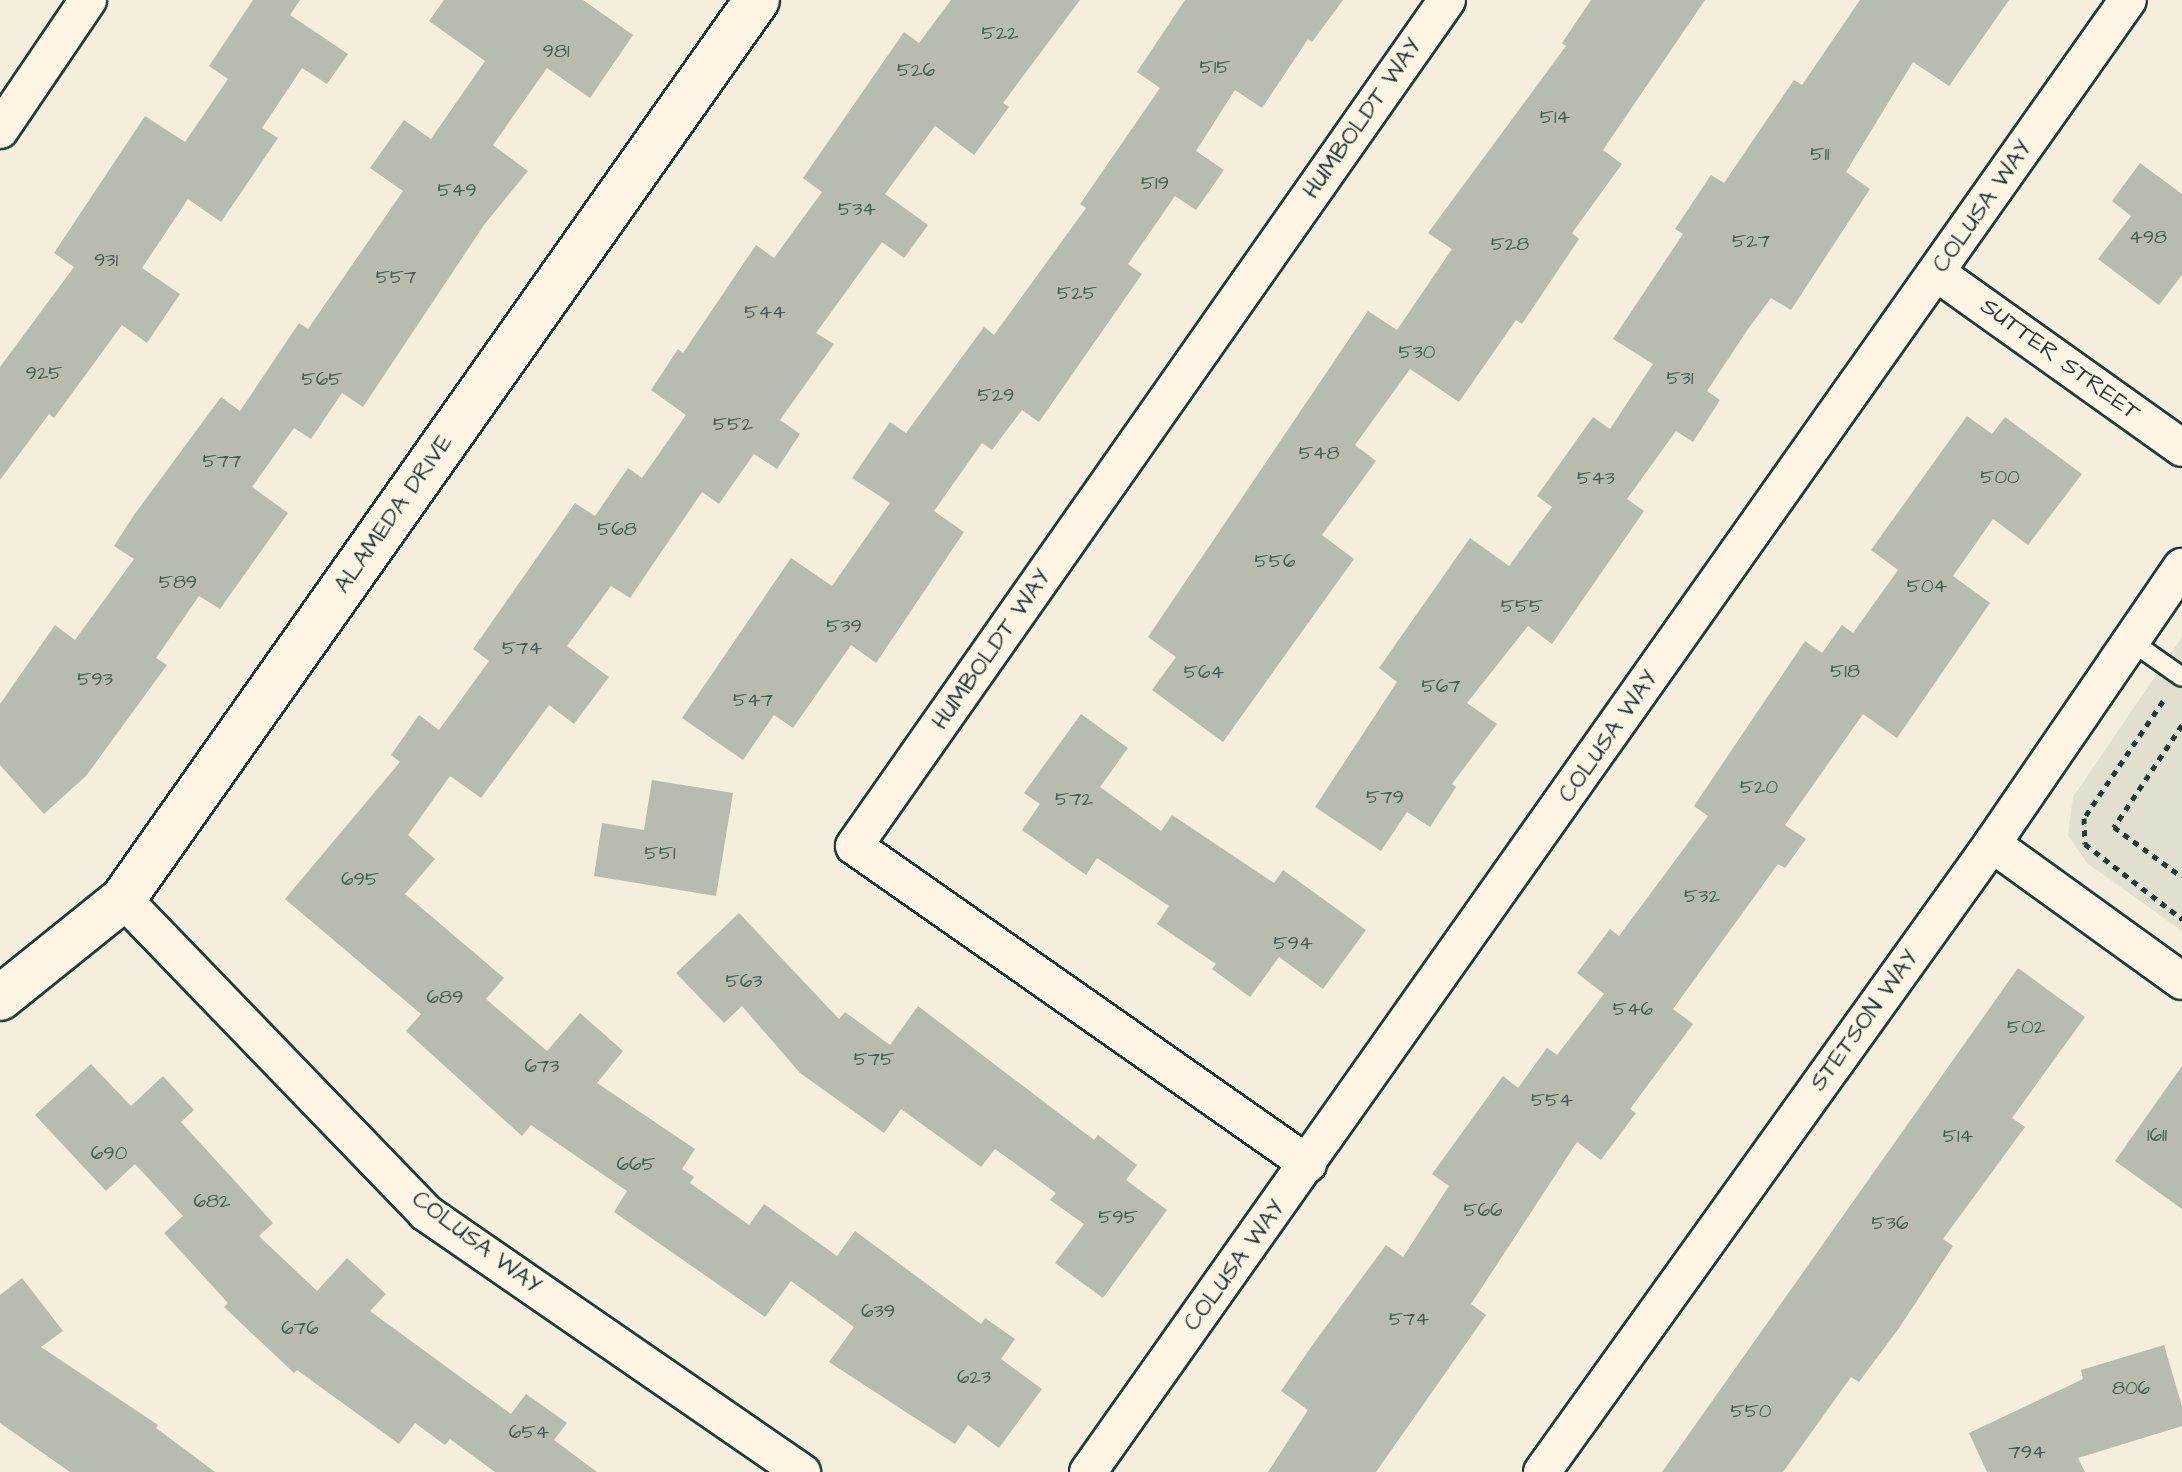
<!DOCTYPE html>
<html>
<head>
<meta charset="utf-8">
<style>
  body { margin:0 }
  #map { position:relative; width:2182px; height:1472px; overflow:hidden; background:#f3eede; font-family:"Architects Daughter",sans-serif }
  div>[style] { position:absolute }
  .built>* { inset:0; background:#e1dfd0 }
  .building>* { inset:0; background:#b8bcae }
  .path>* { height:5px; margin-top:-2.5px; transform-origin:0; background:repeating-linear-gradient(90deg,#1f3d34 0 6px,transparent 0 12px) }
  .roads { filter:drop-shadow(2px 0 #1f3d34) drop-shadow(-2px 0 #1f3d34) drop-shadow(0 2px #1f3d34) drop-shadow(0 -2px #1f3d34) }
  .service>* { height:18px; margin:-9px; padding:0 9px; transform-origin:9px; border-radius:9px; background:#fcf5e5 }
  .minor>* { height:36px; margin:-18px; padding:0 18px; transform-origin:18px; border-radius:18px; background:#fcf5e5 }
  .tertiary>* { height:44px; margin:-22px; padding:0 22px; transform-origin:22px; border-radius:22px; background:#fcf5e5 }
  span { translate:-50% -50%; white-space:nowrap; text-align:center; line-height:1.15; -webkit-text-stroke:6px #fcf5e5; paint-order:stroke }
  .number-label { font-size:20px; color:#455d52 }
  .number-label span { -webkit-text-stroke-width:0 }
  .street-label { font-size:24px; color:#1f3d34 }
</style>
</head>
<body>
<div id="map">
  <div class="built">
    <div style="clip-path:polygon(2182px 637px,2182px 931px,2087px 863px,2068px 835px,2073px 797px)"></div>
  </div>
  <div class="building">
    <div style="clip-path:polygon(253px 0,300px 0,290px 15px,348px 54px,327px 84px,302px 68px,262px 128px,278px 138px,221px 222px,188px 199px,142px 268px,180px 294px,147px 343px,122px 325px,54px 418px,49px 414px,0 480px,0 367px,74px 267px,54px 253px,145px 116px,185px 142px,228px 79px,209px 66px)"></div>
    <div style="clip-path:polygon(444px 0,583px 0,633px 35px,590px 98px,547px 68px,493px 145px,528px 171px,484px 225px,363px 407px,342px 393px,311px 439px,294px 428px,252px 487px,288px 513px,220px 609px,199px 596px,156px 658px,167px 665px,86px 776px,44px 814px,0 765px,0 704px,55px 625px,75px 640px,134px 559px,114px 546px,134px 515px,221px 397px,240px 411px,299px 323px,308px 329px,403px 191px,370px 168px,404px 120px,431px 139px,485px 61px,429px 21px)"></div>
    <div style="clip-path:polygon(951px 0,1080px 0,1003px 103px,1009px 107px,974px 155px,935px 126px,885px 194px,928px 225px,904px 258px,882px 242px,816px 333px,834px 344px,780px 420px,800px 434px,777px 469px,754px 454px,719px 504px,702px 492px,630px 598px,611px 586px,567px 646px,609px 677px,574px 724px,549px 705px,481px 798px,450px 776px,408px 835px,435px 859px,405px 894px,504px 978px,486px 999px,547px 1051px,580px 1013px,623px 1051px,597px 1083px,695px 1149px,682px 1169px,694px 1177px,690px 1183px,749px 1225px,764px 1204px,837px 1256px,855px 1231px,981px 1324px,985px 1318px,1015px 1339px,1001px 1359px,1042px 1389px,999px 1448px,968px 1425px,955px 1444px,829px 1362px,854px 1327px,791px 1281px,765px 1317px,614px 1212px,627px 1191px,531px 1125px,522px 1136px,406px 1031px,421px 1014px,285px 899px,400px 762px,391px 755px,419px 715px,439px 730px,489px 661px,473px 649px,575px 503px,595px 516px,628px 468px,642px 478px,686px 415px,651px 390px,678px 349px,683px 353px,756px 245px,774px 258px,822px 192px,803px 178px,904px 32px,919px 43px)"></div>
    <div style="clip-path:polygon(1185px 0,1343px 0,1312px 42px,1308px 39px,1262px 108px,1235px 90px,1196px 151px,1224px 170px,1196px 210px,1175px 196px,1128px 264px,1142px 274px,1039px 422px,1022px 410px,992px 450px,982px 443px,934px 511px,964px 532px,876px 663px,851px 645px,793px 728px,774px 715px,743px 760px,682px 718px,791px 558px,832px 586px,890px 503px,852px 478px,890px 422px,906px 433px,984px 327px,994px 335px,1086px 208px,1080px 204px,1160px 88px,1137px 72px)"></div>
    <div style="clip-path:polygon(1591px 0,1705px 0,1603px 150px,1622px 164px,1572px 233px,1579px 239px,1522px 324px,1516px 320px,1459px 402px,1410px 369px,1355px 445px,1376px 461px,1322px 535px,1354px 559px,1223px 742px,1152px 690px,1176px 657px,1148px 637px,1368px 311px,1397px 330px,1452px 249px,1428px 233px,1566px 46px,1562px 43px)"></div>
    <div style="clip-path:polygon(1860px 0,2009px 0,1949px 86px,1913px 62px,1846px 172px,1870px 189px,1791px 310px,1771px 298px,1748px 329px,1707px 391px,1720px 400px,1693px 442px,1676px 431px,1627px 499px,1644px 511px,1552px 644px,1528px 626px,1467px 703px,1497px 724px,1452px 784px,1456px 787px,1430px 827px,1407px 812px,1381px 851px,1315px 807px,1397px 682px,1379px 668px,1470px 538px,1509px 566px,1552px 507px,1537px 496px,1593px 417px,1610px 429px,1653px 364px,1613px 339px,1683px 234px,1675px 229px,1711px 175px,1724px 183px,1794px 80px,1802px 85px)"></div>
    <div style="clip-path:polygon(2140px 163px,2182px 194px,2182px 275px,2159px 305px,2098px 259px,2131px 216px,2112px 201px)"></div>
    <div style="clip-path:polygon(1967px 416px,1992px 434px,2005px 417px,2082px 474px,2028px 545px,1993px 519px,1953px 576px,1990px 603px,1897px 738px,1863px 714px,1785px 825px,1806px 839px,1785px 868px,1778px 864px,1673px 1009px,1693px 1024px,1630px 1109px,1636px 1113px,1601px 1160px,1577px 1142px,1471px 1304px,1486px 1315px,1376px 1472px,1268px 1472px,1308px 1410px,1281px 1391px,1311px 1347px,1386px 1245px,1403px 1257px,1449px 1186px,1432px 1174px,1503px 1076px,1518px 1088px,1547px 1048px,1557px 1055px,1604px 994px,1577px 973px,1610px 929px,1619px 936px,1708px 816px,1694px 806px,1805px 641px,1822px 653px,1842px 625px,1853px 633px,1898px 570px,1871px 550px)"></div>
    <div style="clip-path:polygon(1081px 714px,1128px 748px,1100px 787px,1161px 831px,1172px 815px,1274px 883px,1283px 870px,1366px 930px,1323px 989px,1279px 957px,1250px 997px,1212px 969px,1216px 964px,1157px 924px,1169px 906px,1097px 858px,1086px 875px,1022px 830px,1040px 804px,1024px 793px)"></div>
    <div style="clip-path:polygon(652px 780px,733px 793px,716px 896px,594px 876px,602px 823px,644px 830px)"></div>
    <div style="clip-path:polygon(739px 913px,839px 1019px,845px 1012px,890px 1045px,918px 1006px,1094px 1140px,1098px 1135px,1137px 1165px,1126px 1180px,1167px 1210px,1103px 1298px,1055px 1263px,1084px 1224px,1050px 1200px,1056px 1193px,995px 1149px,981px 1167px,901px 1109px,884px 1133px,800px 1073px,742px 1006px,724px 1023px,676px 973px)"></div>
    <div style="clip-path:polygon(2018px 968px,2085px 1017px,2012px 1118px,2025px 1127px,1943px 1239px,1953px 1246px,1899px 1328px,1859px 1382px,1851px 1377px,1783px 1472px,1662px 1472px)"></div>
    <div style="clip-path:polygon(91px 1064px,131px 1106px,163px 1076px,194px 1110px,181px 1122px,273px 1223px,259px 1236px,317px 1291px,347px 1258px,386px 1294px,370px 1311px,511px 1414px,526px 1394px,567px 1423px,554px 1440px,597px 1472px,495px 1472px,450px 1439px,445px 1445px,415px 1423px,399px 1444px,297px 1370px,294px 1373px,224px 1307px,228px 1303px,164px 1233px,183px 1216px,135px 1164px,106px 1191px,35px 1115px)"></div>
    <div style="clip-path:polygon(2182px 1066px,2182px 1209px,2115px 1161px)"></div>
    <div style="clip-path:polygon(22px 1278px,63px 1331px,41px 1347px,158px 1425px,156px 1428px,215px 1472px,70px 1472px,0 1423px,0 1295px)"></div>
    <div style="clip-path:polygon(2164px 1345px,2182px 1406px,2182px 1426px,2078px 1458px,2085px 1472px,1987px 1472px,1969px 1433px,2083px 1379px,2081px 1370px)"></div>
  </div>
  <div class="path">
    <div style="left:2163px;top:701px;width:141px;rotate:124deg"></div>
    <div style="left:2084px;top:818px;width:26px;rotate:88deg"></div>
    <div style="left:2085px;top:844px;width:123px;rotate:37.7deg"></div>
    <div style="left:2182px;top:725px;width:123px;rotate:123.7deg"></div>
    <div style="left:2114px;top:827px;width:84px;rotate:36.3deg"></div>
  </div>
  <div class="roads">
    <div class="service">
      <div style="left:2131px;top:641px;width:62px;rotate:35.2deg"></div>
    </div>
    <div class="minor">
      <div style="left:0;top:130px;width:157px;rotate:-55.9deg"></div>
      <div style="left:1937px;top:273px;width:301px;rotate:35.5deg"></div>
      <div style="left:1992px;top:844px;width:234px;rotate:35.8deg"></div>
      <div style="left:123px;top:899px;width:436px;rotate:46deg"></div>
      <div style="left:426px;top:1213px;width:457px;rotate:34.6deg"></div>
      <div style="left:1308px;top:1164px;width:554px;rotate:-144.99deg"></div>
      <div style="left:854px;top:846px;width:1033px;rotate:-54.97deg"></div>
      <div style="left:1088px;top:1472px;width:1802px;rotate:-54.76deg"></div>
      <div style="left:1542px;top:1472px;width:773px;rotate:-54.38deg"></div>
      <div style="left:1992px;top:844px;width:336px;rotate:-55.6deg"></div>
    </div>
    <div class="tertiary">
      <div style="left:0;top:998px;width:158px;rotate:-38.8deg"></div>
      <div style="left:123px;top:899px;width:1100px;rotate:-54.81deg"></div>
    </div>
  </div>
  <div class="number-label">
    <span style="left:1000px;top:33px">522</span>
    <span style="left:556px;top:51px">981</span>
    <span style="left:1215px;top:67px">515</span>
    <span style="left:916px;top:70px">526</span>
    <span style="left:1555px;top:117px">514</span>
    <span style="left:1820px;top:154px">511</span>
    <span style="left:1155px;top:183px">519</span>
    <span style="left:457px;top:190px">549</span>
    <span style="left:857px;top:209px">534</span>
    <span style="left:2148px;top:237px">498</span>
    <span style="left:1751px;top:241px">527</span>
    <span style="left:1510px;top:244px">528</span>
    <span style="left:106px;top:260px">931</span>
    <span style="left:396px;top:277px">557</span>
    <span style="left:1077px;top:293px">525</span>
    <span style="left:765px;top:312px">544</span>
    <span style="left:1417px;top:352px">530</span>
    <span style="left:44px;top:373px">925</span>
    <span style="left:1680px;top:378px">531</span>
    <span style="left:322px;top:379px">565</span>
    <span style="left:996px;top:395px">529</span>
    <span style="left:733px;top:424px">552</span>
    <span style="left:1319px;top:453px">548</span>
    <span style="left:222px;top:461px">577</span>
    <span style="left:2000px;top:477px">500</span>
    <span style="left:1596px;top:478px">543</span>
    <span style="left:617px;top:529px">568</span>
    <span style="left:1275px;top:561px">556</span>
    <span style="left:178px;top:582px">589</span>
    <span style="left:1927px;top:586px">504</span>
    <span style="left:1522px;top:606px">555</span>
    <span style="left:844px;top:626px">539</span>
    <span style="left:522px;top:648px">574</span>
    <span style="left:1845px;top:671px">518</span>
    <span style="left:1204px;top:672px">564</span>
    <span style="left:95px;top:679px">593</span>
    <span style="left:1441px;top:686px">567</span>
    <span style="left:753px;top:700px">547</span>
    <span style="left:1759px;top:787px">520</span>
    <span style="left:1385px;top:797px">579</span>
    <span style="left:1074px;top:799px">572</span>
    <span style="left:660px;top:853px">551</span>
    <span style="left:360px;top:879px">695</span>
    <span style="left:1702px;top:896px">532</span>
    <span style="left:1293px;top:943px">594</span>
    <span style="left:744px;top:981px">563</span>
    <span style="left:445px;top:997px">689</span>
    <span style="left:1633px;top:1009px">546</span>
    <span style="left:2026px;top:1027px">502</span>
    <span style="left:874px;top:1059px">575</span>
    <span style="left:542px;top:1066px">673</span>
    <span style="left:1552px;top:1100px">554</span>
    <span style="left:2157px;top:1135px">1611</span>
    <span style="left:1958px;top:1136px">514</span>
    <span style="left:109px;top:1153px">690</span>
    <span style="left:636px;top:1164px">665</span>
    <span style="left:212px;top:1201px">682</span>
    <span style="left:1483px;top:1210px">566</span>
    <span style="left:1118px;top:1217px">595</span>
    <span style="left:1890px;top:1223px">536</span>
    <span style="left:878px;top:1311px">639</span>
    <span style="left:1409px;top:1319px">574</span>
    <span style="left:300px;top:1328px">676</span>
    <span style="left:974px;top:1377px">623</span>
    <span style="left:2131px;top:1388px">806</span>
    <span style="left:1751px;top:1411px">550</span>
    <span style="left:529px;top:1432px">654</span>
    <span style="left:2027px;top:1452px">794</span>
  </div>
  <div class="street-label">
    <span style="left:1363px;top:119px;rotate:-55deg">HUMBOLDT WAY</span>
    <span style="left:1983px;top:207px;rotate:-55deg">COLUSA WAY</span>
    <span style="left:2060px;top:360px;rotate:36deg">SUTTER STREET</span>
    <span style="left:394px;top:514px;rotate:-55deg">ALAMEDA DRIVE</span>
    <span style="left:992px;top:650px;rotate:-55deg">HUMBOLDT WAY</span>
    <span style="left:1609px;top:737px;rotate:-55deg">COLUSA WAY</span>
    <span style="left:1865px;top:1021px;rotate:-54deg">STETSON WAY</span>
    <span style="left:476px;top:1243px;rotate:37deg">COLUSA WAY</span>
    <span style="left:1235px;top:1266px;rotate:-54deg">COLUSA WAY</span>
  </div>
</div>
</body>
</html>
